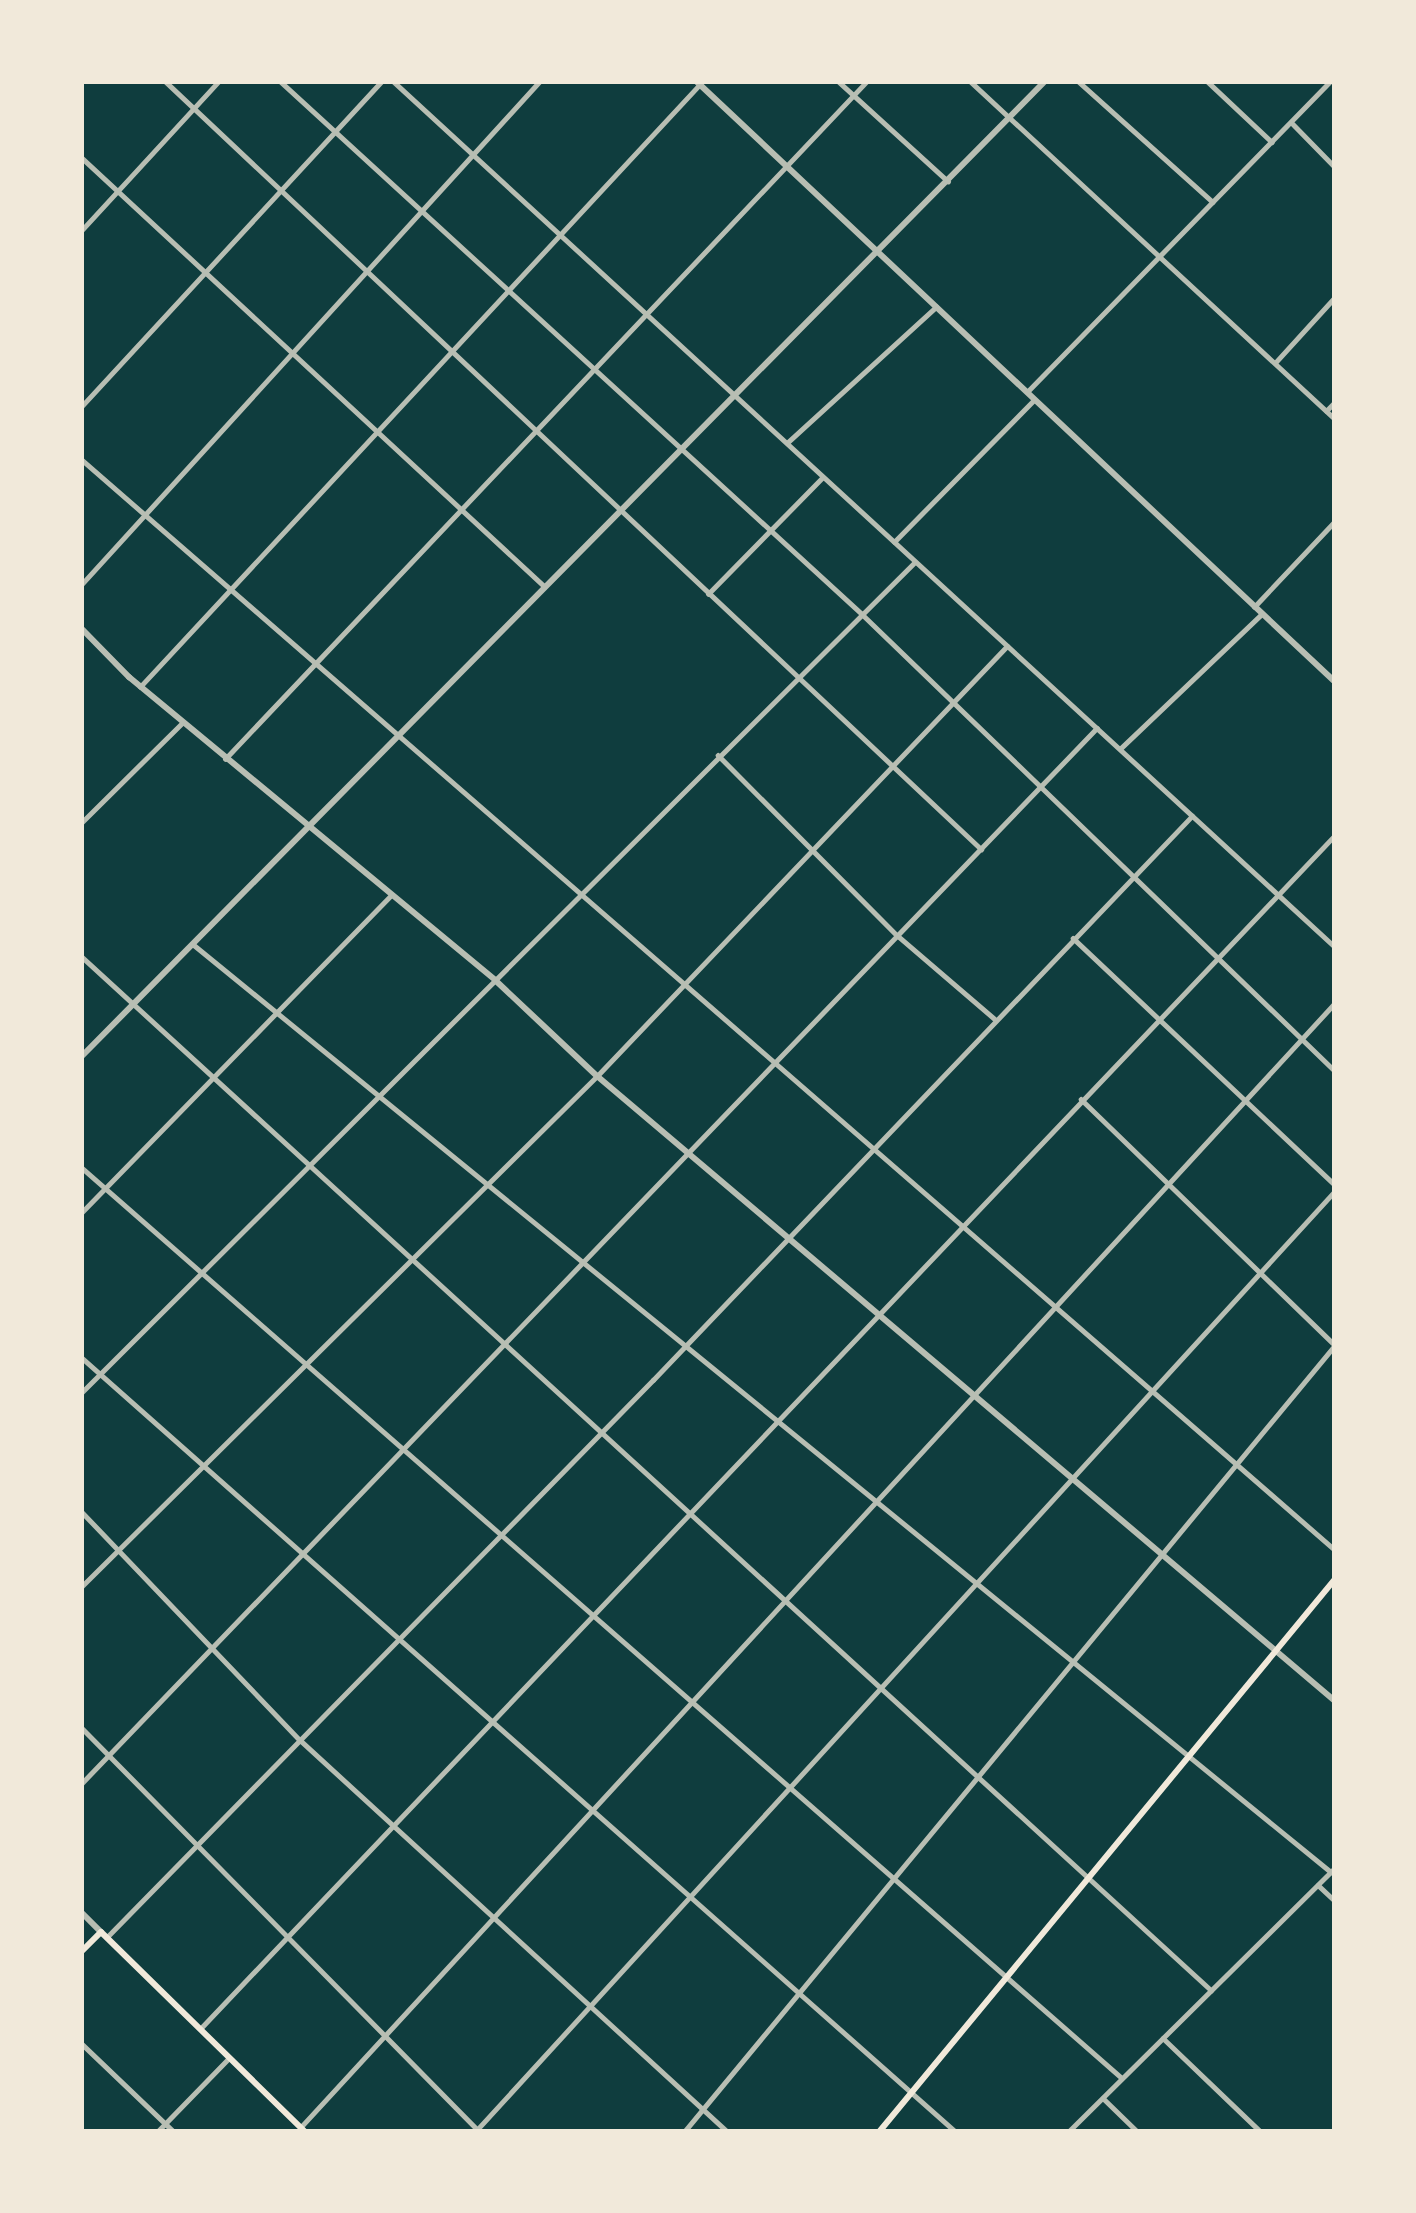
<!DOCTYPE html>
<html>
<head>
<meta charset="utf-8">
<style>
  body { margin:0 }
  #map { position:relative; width:1416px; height:2213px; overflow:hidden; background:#0f3d3e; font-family:"Work Sans",sans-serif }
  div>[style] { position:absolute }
  .minor>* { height:4.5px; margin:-2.25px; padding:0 2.25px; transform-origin:2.25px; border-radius:2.25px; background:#b8beb3 }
  .tertiary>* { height:6px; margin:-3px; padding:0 3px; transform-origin:3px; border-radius:3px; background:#b8beb3 }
  .secondary>* { height:6px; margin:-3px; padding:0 3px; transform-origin:3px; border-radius:3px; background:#f1e9da }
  span { translate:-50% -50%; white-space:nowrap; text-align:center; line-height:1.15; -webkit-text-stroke:9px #f1e9da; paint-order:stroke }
  .frame { position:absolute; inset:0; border:84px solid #f1e9da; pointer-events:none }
</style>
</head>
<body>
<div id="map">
  <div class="minor">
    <div style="left:165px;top:81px;width:1121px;rotate:43.26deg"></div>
    <div style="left:280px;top:81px;width:789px;rotate:42.48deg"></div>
    <div style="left:862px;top:614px;width:658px;rotate:44.01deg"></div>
    <div style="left:393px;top:81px;width:1280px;rotate:42.59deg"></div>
    <div style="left:838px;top:81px;width:149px;rotate:42.3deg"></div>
    <div style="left:970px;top:81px;width:497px;rotate:42.8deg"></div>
    <div style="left:1078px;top:81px;width:181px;rotate:41.9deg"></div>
    <div style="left:1207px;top:81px;width:89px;rotate:43.2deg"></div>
    <div style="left:1293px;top:124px;width:60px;rotate:45.7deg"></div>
    <div style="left:81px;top:157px;width:630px;rotate:42.81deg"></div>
    <div style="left:81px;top:231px;width:204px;rotate:-47.4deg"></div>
    <div style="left:1275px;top:363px;width:89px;rotate:-47.7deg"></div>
    <div style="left:1027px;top:392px;width:435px;rotate:-45.7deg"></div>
    <div style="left:81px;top:407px;width:444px;rotate:-47.3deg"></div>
    <div style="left:1326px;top:411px;width:13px;rotate:-45deg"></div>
    <div style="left:787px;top:443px;width:202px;rotate:-42.4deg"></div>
    <div style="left:81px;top:459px;width:1662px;rotate:41.02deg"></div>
    <div style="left:894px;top:542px;width:198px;rotate:-45.4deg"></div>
    <div style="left:81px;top:585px;width:682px;rotate:-47.68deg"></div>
    <div style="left:708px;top:594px;width:163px;rotate:-45.5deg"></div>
    <div style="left:1254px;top:607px;width:118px;rotate:-46.7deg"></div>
    <div style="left:140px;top:687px;width:827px;rotate:-47.11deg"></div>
    <div style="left:1120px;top:749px;width:196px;rotate:-43.6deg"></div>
    <div style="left:718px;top:755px;width:255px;rotate:45.2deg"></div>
    <div style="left:898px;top:936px;width:128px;rotate:40.6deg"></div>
    <div style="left:225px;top:759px;width:934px;rotate:-46.56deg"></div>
    <div style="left:81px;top:823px;width:142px;rotate:-44.7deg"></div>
    <div style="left:1073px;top:938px;width:360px;rotate:43.3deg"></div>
    <div style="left:194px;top:945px;width:1467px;rotate:39.19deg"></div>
    <div style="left:81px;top:956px;width:1532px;rotate:42.46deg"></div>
    <div style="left:1081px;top:1099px;width:354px;rotate:44.1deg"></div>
    <div style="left:81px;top:1167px;width:1383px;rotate:41.19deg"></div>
    <div style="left:81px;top:1213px;width:443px;rotate:-45.7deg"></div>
    <div style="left:81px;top:1357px;width:1169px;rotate:41.53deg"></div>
    <div style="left:81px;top:1393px;width:1176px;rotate:-44.9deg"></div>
    <div style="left:81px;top:1511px;width:317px;rotate:46.3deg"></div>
    <div style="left:300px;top:1740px;width:580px;rotate:42.49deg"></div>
    <div style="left:81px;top:1587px;width:726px;rotate:-44.72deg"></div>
    <div style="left:597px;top:1076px;width:594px;rotate:-46.36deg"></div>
    <div style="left:81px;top:1727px;width:569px;rotate:45.43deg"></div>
    <div style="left:81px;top:1784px;width:1465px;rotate:-46.11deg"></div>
    <div style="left:1318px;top:1885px;width:23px;rotate:43deg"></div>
    <div style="left:107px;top:1937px;width:780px;rotate:-45.57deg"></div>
    <div style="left:653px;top:1380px;width:780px;rotate:-46.3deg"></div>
    <div style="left:200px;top:2029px;width:1647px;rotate:-46.45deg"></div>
    <div style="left:1163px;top:2038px;width:136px;rotate:43.8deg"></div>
    <div style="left:81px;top:2043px;width:129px;rotate:43.7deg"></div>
    <div style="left:1103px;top:2098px;width:49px;rotate:44.2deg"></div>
    <div style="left:300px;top:2128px;width:1529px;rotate:-47.39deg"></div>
    <div style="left:157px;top:2132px;width:102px;rotate:-45.8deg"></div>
    <div style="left:475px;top:2132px;width:1275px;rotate:-47.58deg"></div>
    <div style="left:684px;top:2132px;width:1021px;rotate:-50.4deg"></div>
    <div style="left:1068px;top:2132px;width:375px;rotate:-44.7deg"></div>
  </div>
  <div class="tertiary">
    <div style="left:696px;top:81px;width:877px;rotate:43.24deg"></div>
    <div style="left:81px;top:628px;width:69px;rotate:45.6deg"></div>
    <div style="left:129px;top:677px;width:475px;rotate:39.6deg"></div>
    <div style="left:495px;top:980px;width:140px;rotate:43.3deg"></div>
    <div style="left:597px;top:1076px;width:967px;rotate:40.26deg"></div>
    <div style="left:81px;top:1057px;width:1372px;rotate:-45.35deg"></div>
    <div style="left:81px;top:1912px;width:28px;rotate:45deg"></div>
  </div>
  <div class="secondary">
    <div style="left:81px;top:1952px;width:28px;rotate:-45deg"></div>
    <div style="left:101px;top:1932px;width:286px;rotate:44.4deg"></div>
    <div style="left:879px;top:2132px;width:717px;rotate:-50.49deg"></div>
  </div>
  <div class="frame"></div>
</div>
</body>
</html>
